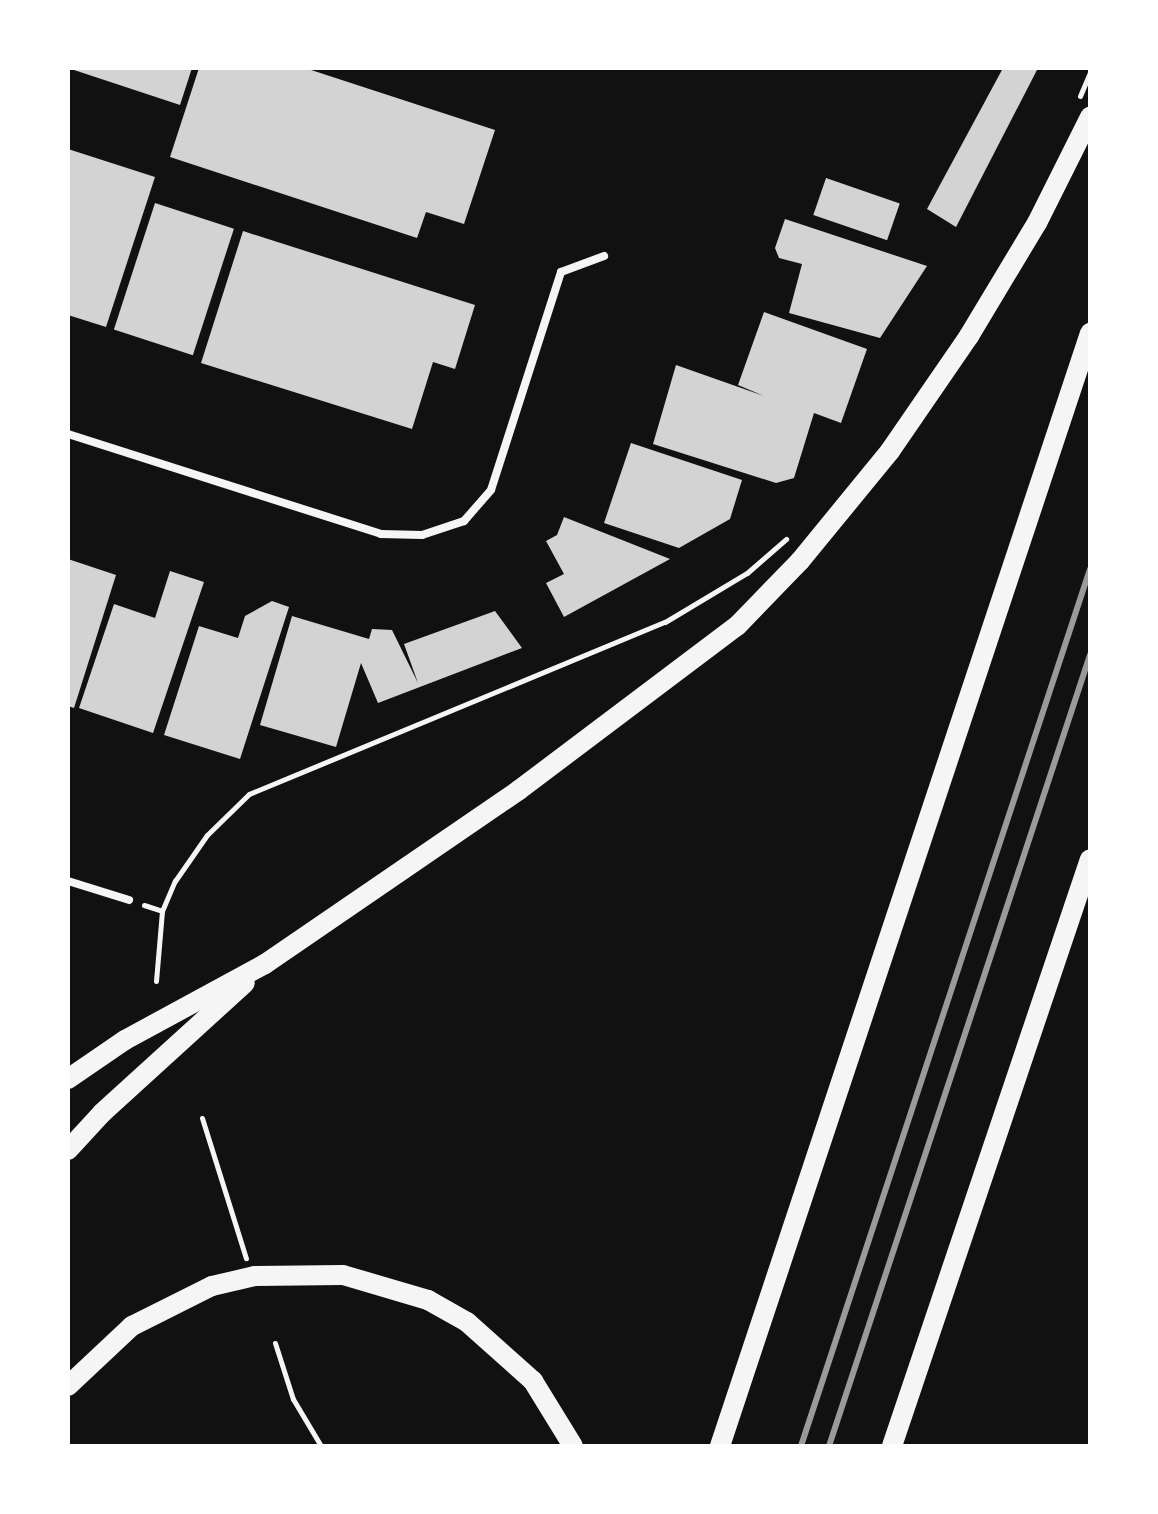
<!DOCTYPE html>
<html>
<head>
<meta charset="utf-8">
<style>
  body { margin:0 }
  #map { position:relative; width:1158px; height:1514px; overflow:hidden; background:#111; font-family:"Archivo Narrow",sans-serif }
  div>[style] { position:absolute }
  .building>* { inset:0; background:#d3d3d3; transform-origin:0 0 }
  .path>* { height:5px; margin:-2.5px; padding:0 2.5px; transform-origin:2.5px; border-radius:2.5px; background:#f5f5f5 }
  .minor>* { height:8px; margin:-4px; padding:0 4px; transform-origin:4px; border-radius:4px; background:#f5f5f5 }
  .motorway>* { height:20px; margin:-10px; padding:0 10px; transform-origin:10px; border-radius:10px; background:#f5f5f5 }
  .rail>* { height:6px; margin:-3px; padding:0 3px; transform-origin:3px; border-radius:3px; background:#9a9a9a }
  span { translate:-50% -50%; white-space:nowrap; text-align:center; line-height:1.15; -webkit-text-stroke:6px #fff; paint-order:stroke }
  .frame { position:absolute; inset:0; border:70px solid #fff; pointer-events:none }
</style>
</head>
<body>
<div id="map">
  <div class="building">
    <div style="clip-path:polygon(68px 68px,192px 68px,180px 105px)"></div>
    <div style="clip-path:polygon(199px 68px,305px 68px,495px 130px,464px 224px,426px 212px,417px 238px,170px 157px)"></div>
    <div style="clip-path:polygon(1003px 68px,1038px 68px,956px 227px,927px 209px)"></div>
    <div style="clip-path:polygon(68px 149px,155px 177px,106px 327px,68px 315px)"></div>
    <div style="left:826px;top:178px;width:78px;height:39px;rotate:19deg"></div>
    <div style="left:155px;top:203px;width:83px;height:133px;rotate:18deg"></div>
    <div style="clip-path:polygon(785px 219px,927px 266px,880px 338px,789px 313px,802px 264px,779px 258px,775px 248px)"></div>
    <div style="clip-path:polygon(243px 231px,475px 305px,455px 369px,433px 362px,412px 429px,201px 363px)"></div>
    <div style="clip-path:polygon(764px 312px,867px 349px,841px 423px,814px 413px,794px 478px,776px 483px,653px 444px,676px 365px,764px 396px,738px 385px)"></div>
    <div style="clip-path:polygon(631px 443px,742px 480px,730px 519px,679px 548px,604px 523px)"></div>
    <div style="clip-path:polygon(564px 517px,670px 559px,564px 617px,546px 583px,564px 574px,546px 541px,557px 535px)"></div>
    <div style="clip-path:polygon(68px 559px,116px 575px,74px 708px,68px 706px)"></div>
    <div style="clip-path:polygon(170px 571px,204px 582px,153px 733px,79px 708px,114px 604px,155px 618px)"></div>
    <div style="clip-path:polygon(272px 601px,289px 607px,240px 759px,164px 735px,199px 626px,238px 638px,245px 616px)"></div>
    <div style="clip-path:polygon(495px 611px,522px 648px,378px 703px,361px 663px,336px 747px,260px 725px,292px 616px,369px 639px,372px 629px,392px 630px,418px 683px,404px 644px)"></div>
  </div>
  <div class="path">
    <div style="left:1080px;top:96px;width:26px;rotate:-67deg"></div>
    <div style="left:144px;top:905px;width:19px;rotate:18deg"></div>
    <div style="left:156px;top:981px;width:70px;rotate:-85.1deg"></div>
    <div style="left:162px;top:911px;width:33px;rotate:-67deg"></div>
    <div style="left:175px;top:881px;width:56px;rotate:-55.2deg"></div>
    <div style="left:207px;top:835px;width:59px;rotate:-44.3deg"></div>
    <div style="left:249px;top:794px;width:450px;rotate:-22.5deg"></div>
    <div style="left:665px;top:622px;width:96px;rotate:-30.9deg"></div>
    <div style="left:747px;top:573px;width:52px;rotate:-41.1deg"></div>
    <div style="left:202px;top:1118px;width:147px;rotate:72.6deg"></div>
    <div style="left:275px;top:1343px;width:59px;rotate:72.2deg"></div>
    <div style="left:293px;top:1399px;width:55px;rotate:59.2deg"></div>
  </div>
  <div class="minor">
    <div style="left:68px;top:434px;width:329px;rotate:17.7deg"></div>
    <div style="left:381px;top:534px;width:41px;rotate:1.4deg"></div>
    <div style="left:422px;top:535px;width:44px;rotate:-18.4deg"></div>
    <div style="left:464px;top:521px;width:41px;rotate:-48.9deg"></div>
    <div style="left:491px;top:490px;width:229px;rotate:-72.2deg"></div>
    <div style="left:561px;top:272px;width:46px;rotate:-20.4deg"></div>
    <div style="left:68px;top:881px;width:64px;rotate:17.3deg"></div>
  </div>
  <div class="motorway">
    <div style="left:68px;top:1079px;width:69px;rotate:-34.4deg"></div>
    <div style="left:125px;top:1040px;width:159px;rotate:-28.5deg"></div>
    <div style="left:265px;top:964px;width:308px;rotate:-34.4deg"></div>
    <div style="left:519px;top:790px;width:273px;rotate:-37deg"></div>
    <div style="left:737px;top:626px;width:91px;rotate:-45.9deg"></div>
    <div style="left:800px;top:561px;width:142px;rotate:-50.7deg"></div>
    <div style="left:890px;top:451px;width:140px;rotate:-55.5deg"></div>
    <div style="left:969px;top:336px;width:132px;rotate:-59deg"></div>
    <div style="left:1037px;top:223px;width:119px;rotate:-63.4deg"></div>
    <div style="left:68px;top:1150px;width:50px;rotate:-47.4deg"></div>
    <div style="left:102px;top:1113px;width:193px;rotate:-42.3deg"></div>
    <div style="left:68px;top:1386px;width:88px;rotate:-43.2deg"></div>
    <div style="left:132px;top:1326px;width:89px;rotate:-26.6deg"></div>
    <div style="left:212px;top:1286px;width:44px;rotate:-13.1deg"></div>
    <div style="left:255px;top:1276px;width:88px;rotate:-0.7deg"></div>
    <div style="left:343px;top:1275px;width:89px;rotate:16.4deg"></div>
    <div style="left:428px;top:1300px;width:45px;rotate:29.4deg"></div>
    <div style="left:467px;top:1322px;width:89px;rotate:41.8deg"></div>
    <div style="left:533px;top:1381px;width:76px;rotate:58.4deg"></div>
    <div style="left:720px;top:1446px;width:1173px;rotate:-71.61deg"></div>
    <div style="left:892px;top:1446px;width:619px;rotate:-71.36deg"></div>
  </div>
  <div class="rail">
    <div style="left:801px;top:1446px;width:923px;rotate:-71.76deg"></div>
    <div style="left:829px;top:1446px;width:833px;rotate:-71.74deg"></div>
  </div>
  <div class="frame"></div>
</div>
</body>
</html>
